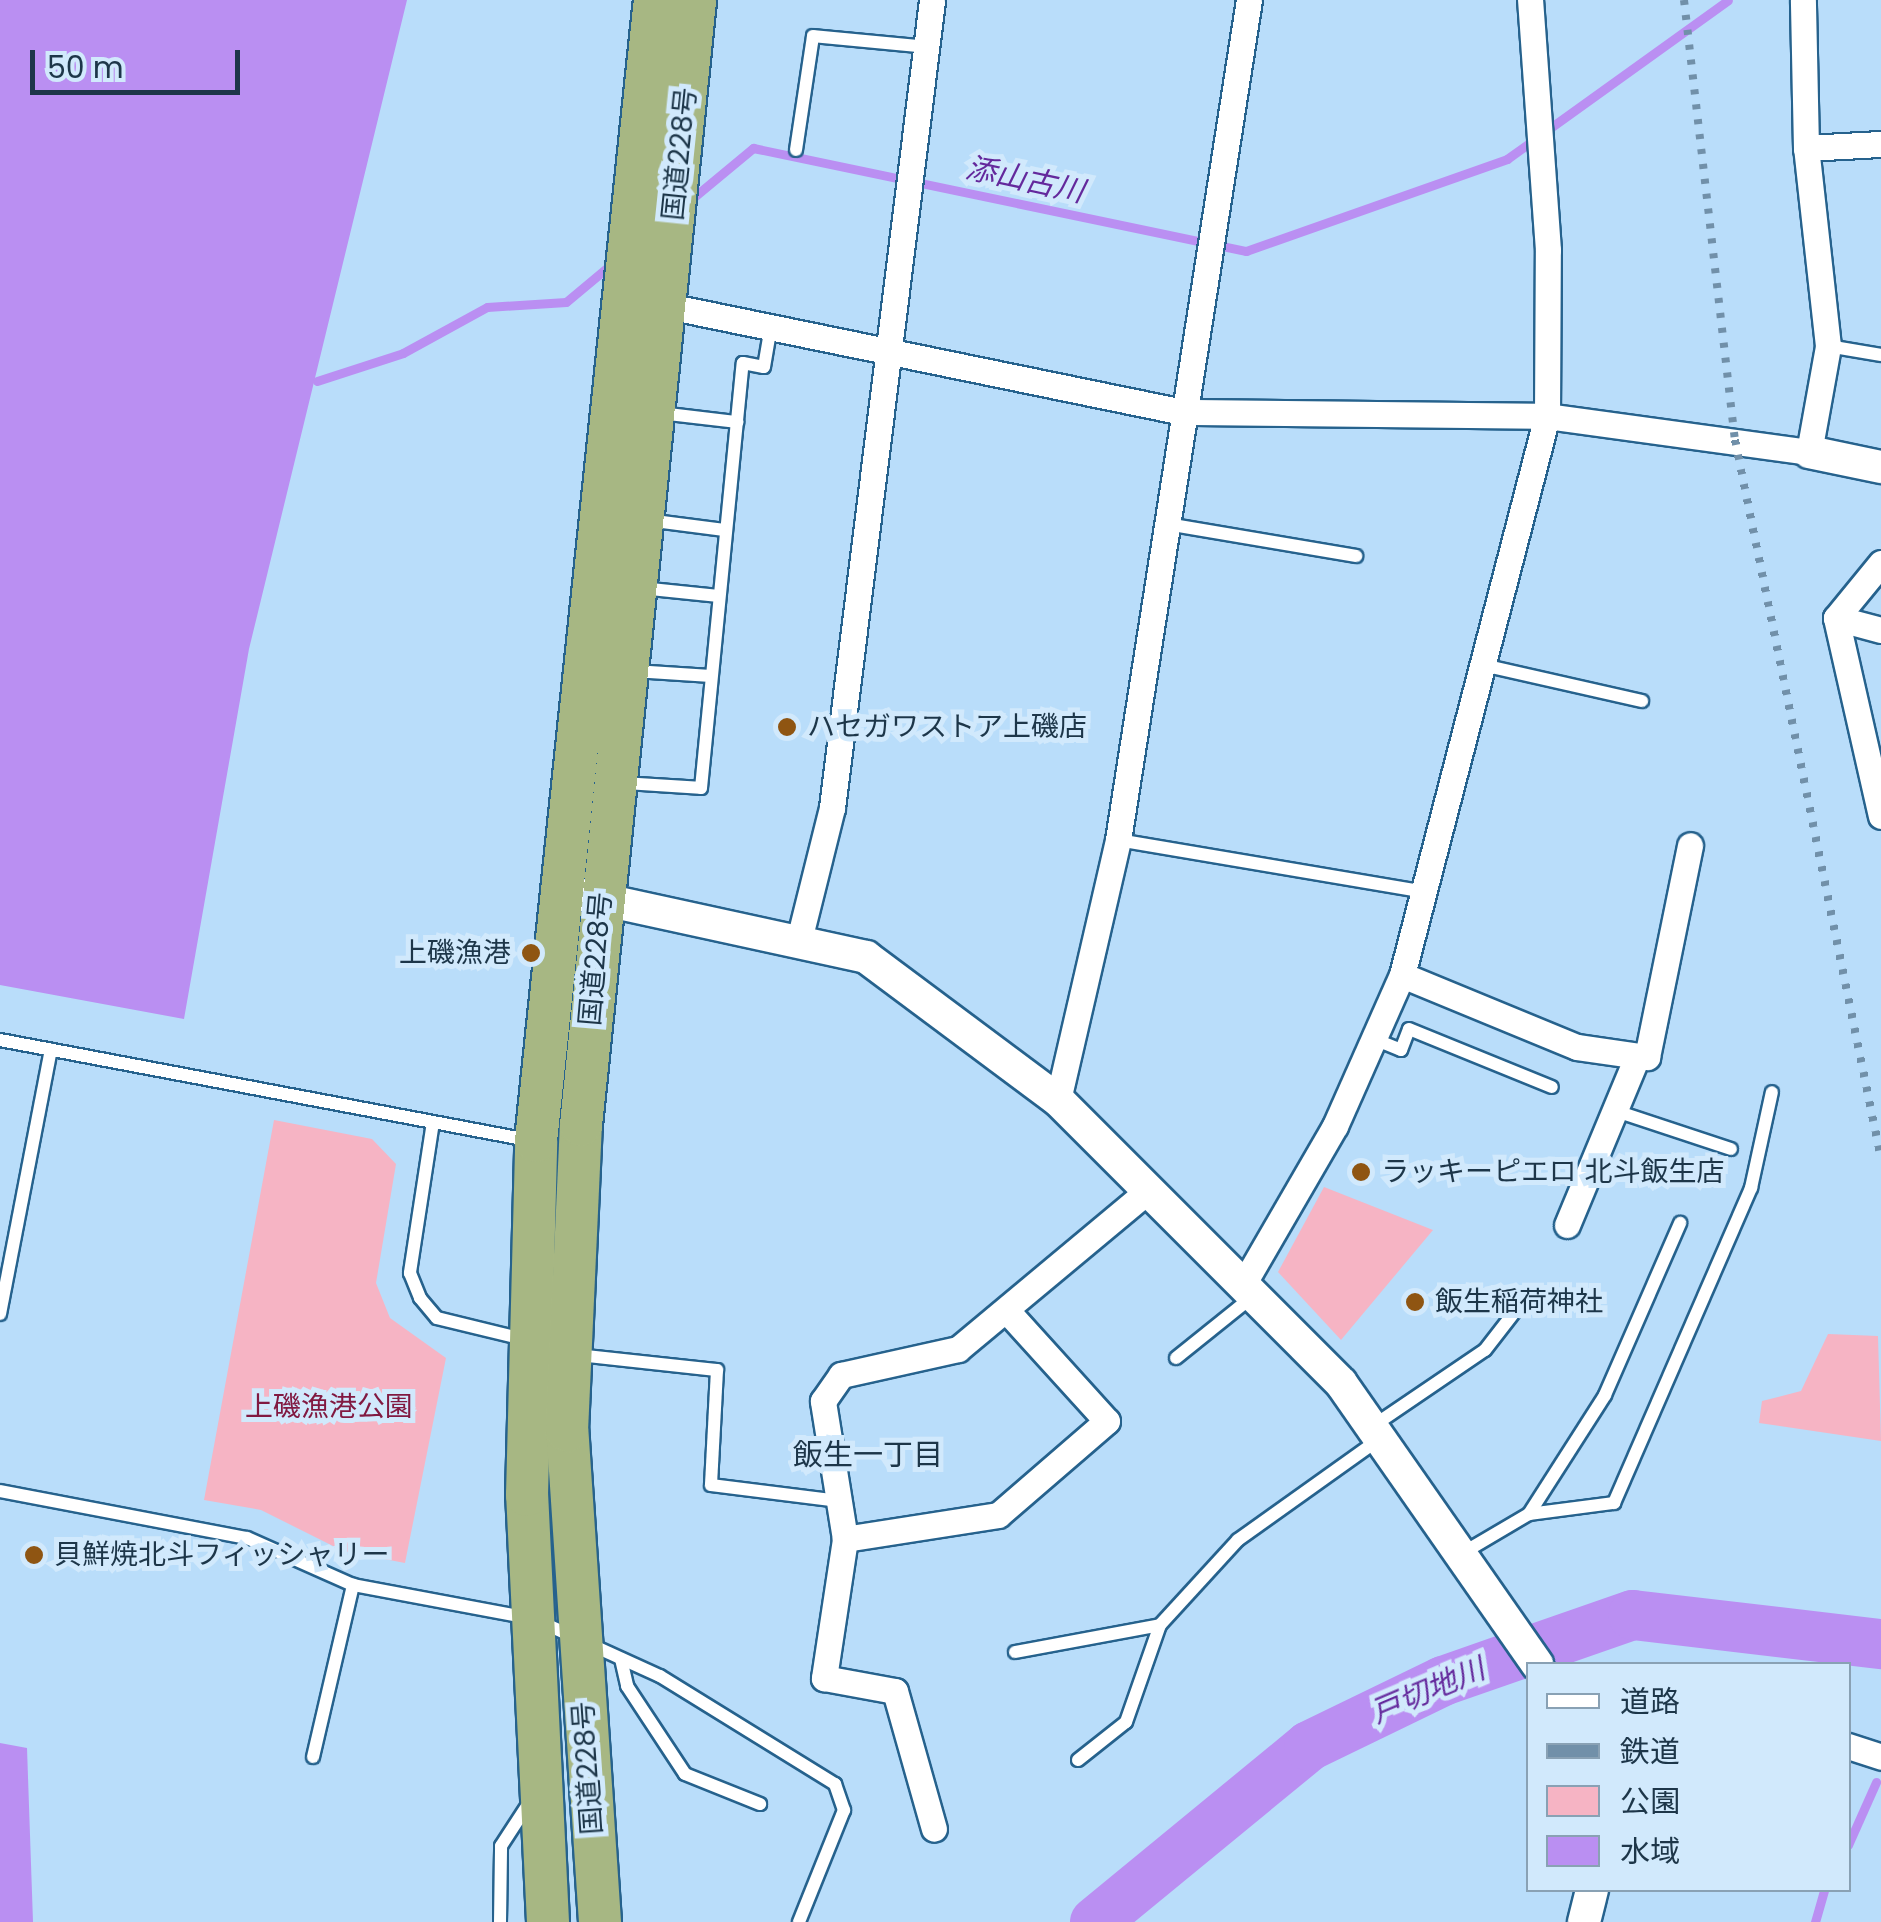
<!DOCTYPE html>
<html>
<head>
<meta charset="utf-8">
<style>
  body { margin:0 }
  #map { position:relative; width:1881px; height:1922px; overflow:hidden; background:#b9ddfa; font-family:Poppins,"Noto Sans JP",sans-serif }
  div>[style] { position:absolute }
  .green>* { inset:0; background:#f6b4c4 }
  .water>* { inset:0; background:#ba8ff2 }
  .stream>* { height:9px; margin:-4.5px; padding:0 4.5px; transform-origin:4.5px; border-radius:4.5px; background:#ba8ff2 }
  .river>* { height:50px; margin:-25px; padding:0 25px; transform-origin:25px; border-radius:25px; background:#ba8ff2 }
  .roads { filter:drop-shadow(2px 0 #26628d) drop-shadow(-2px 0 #26628d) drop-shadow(0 2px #26628d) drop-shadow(0 -2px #26628d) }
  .service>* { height:12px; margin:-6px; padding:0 6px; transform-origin:6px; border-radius:6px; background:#fff }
  .minor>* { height:25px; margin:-12.5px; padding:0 12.5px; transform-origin:12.5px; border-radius:12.5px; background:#fff }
  .tertiary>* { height:32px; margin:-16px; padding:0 16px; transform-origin:16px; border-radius:16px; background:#fff }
  .trunk>* { height:42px; margin:-21px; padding:0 21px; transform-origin:21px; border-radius:21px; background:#a7b783 }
  .rail>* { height:8px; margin-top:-4px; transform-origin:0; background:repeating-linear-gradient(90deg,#7190a9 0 5px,transparent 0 15px) }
  .dots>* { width:28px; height:28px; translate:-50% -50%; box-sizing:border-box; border:5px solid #d1e9fc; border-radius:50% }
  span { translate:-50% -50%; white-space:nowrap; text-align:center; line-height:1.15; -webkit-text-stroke:10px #d1e9fc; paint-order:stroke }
  .street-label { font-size:28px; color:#1d3649 }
  .poi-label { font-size:28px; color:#1d3649 }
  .left { translate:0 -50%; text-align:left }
  .right { translate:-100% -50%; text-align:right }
  .park-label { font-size:28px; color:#811941 }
  .water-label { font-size:30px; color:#64299c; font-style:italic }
  .neighbourhood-label { font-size:30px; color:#1d3649 }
  .legend { position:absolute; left:1526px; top:1662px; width:325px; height:230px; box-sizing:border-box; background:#d1e9fc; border:2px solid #89a1b4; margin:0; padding:12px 18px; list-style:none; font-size:30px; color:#1d3649 }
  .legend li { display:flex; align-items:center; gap:20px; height:50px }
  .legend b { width:50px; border:2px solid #89a1b4 }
  .scale { position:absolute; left:30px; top:50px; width:210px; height:45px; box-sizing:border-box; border:5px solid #1d3649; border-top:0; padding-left:12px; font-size:30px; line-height:35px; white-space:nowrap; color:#1d3649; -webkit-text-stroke:8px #d1e9fc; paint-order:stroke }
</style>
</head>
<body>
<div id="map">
  <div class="green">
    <div style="clip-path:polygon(274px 1120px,372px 1139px,396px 1164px,376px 1283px,390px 1318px,446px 1358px,405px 1563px,343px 1551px,261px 1510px,204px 1500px)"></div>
    <div style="clip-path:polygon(1324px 1187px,1433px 1230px,1341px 1340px,1278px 1272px)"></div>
    <div style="clip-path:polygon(1828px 1334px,1878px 1336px,1881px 1441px,1759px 1423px,1762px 1401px,1801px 1391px)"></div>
  </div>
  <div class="water">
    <div style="clip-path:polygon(0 0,407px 0,249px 649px,184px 1019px,0 985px)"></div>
    <div style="clip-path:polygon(0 1743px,27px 1748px,33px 1922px,0 1922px)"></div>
  </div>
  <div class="stream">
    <div style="left:688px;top:202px;width:85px;rotate:-39.7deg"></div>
    <div style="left:753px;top:148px;width:504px;rotate:11.8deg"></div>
    <div style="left:1246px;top:251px;width:277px;rotate:-19.4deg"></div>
    <div style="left:1507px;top:159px;width:272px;rotate:-35.7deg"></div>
    <div style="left:317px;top:381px;width:90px;rotate:-18deg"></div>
    <div style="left:403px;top:353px;width:96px;rotate:-28.7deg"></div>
    <div style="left:487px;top:307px;width:79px;rotate:-3.6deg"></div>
    <div style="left:566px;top:302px;width:62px;rotate:-39.8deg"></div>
    <div style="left:1848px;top:1845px;width:69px;rotate:-66deg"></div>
    <div style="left:1815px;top:1922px;width:33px;rotate:-74deg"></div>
  </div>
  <div class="river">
    <div style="left:1095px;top:1922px;width:277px;rotate:-39.4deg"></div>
    <div style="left:1309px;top:1746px;width:149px;rotate:-25.9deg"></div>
    <div style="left:1443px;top:1681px;width:201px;rotate:-19.2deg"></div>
    <div style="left:1633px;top:1615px;width:250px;rotate:6.7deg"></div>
  </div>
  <div class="roads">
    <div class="service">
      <div style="left:796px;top:150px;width:115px;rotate:-81.5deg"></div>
      <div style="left:813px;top:36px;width:115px;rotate:5.5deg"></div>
      <div style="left:1828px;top:346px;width:54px;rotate:9.6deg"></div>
      <div style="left:660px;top:413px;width:78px;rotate:6.7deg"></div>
      <div style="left:647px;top:520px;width:78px;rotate:7.4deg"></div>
      <div style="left:1167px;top:524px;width:192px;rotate:9.6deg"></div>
      <div style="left:641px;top:588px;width:78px;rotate:5.9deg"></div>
      <div style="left:1487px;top:666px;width:159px;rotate:12.7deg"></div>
      <div style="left:634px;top:671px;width:77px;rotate:3.7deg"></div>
      <div style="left:624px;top:783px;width:77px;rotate:3.7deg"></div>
      <div style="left:701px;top:788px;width:427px;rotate:-84.4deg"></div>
      <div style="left:743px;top:363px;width:21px;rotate:11deg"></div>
      <div style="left:764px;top:367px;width:42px;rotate:-80.3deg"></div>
      <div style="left:1118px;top:840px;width:312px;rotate:9.6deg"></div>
      <div style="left:1374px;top:1039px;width:29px;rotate:22deg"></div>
      <div style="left:1401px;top:1050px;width:22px;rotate:-69deg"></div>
      <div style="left:1409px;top:1029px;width:154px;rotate:22.1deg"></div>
      <div style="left:0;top:1040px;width:537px;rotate:10.72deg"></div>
      <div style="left:1616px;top:1111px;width:121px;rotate:18.3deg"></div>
      <div style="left:433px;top:1122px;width:153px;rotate:98.7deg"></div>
      <div style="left:410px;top:1273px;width:27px;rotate:68deg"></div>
      <div style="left:420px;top:1298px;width:26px;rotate:50deg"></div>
      <div style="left:437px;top:1318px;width:89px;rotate:13.7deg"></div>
      <div style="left:0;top:1314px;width:269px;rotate:-79.1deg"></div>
      <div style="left:578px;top:1355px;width:140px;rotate:6.2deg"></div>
      <div style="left:717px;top:1370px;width:115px;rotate:93deg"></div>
      <div style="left:711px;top:1485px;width:129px;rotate:7.1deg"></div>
      <div style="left:1176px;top:1358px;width:99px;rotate:-38.8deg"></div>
      <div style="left:1373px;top:1426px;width:135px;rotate:-34.2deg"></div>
      <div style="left:1485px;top:1350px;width:62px;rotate:-52.2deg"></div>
      <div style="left:0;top:1491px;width:251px;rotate:10.8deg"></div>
      <div style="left:247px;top:1538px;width:116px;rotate:23.9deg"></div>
      <div style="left:353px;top:1585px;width:174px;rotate:10.6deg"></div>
      <div style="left:1529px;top:1514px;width:86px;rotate:-7.4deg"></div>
      <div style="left:1614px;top:1503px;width:344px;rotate:-66.5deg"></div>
      <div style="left:1751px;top:1188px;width:98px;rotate:-77.7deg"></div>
      <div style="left:1461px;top:1554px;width:79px;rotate:-30.5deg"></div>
      <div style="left:1529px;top:1514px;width:141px;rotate:-57.4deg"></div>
      <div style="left:1605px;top:1395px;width:188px;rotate:-66.4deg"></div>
      <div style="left:543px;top:1623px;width:128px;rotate:24.4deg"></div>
      <div style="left:660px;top:1676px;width:206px;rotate:31.7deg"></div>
      <div style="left:835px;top:1784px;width:28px;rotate:71deg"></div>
      <div style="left:844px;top:1810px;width:121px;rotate:111.9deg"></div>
      <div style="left:1015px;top:1652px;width:147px;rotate:-10.5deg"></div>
      <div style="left:1160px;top:1625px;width:115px;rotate:-47.5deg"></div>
      <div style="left:1238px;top:1540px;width:171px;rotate:-35.5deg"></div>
      <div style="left:621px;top:1659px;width:28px;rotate:77deg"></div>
      <div style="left:627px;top:1686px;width:105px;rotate:56.6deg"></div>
      <div style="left:685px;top:1774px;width:81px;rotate:21.8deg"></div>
      <div style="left:313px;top:1757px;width:177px;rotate:-76.9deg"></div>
      <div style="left:1078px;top:1760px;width:61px;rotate:-38.4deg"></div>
      <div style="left:1126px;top:1722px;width:103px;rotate:-70.7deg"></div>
      <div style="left:500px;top:1922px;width:76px;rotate:-89.2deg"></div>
      <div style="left:501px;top:1846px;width:51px;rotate:-56.9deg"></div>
    </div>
    <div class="minor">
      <div style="left:1806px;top:148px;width:75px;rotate:-3.1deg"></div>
      <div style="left:653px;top:303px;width:541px;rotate:11.62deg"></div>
      <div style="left:1183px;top:412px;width:364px;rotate:0.6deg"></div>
      <div style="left:1547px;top:416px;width:264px;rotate:7.8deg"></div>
      <div style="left:1809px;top:452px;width:108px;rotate:-79.8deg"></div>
      <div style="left:1828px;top:346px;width:199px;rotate:-96.3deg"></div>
      <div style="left:1806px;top:148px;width:148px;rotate:-91.2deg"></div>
      <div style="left:1881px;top:563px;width:71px;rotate:129.3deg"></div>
      <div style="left:1836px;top:618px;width:203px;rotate:77.2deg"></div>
      <div style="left:1836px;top:618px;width:47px;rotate:14.9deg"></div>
      <div style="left:799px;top:940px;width:136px;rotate:-76deg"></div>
      <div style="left:832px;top:808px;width:814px;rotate:-82.94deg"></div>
      <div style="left:1402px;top:975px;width:189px;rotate:22.4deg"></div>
      <div style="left:1577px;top:1047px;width:71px;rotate:8.1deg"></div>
      <div style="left:1647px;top:1057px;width:216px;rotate:-78.5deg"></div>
      <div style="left:1058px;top:1100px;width:267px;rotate:-77deg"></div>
      <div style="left:1118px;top:840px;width:850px;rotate:-81.14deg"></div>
      <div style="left:1567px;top:1225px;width:182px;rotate:-67.4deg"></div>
      <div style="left:1244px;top:1283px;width:181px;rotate:-59.9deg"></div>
      <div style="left:1335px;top:1126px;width:165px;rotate:-66.1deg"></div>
      <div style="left:1402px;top:975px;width:577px;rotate:-75.46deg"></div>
      <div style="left:1547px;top:416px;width:166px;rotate:-89.7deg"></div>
      <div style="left:1548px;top:250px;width:251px;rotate:-94.1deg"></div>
      <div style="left:1008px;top:1312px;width:147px;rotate:47.8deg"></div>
      <div style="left:1107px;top:1421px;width:144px;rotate:139.2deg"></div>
      <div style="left:998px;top:1515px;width:155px;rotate:171.1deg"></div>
      <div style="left:845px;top:1539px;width:140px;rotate:-99.1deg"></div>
      <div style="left:823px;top:1401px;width:32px;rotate:-55deg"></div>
      <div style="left:841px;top:1375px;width:120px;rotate:-12.5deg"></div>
      <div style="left:958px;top:1349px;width:250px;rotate:-39.8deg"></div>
      <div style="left:845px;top:1539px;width:141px;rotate:98.6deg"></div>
      <div style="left:824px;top:1678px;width:72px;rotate:10.4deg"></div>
      <div style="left:895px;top:1691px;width:143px;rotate:74.2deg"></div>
      <div style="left:1848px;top:1746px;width:35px;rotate:18deg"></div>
    </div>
    <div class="tertiary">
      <div style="left:1809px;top:452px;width:74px;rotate:11.8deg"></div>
      <div style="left:582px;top:895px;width:291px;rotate:12.3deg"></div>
      <div style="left:866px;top:957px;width:239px;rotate:36.7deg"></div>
      <div style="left:1058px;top:1100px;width:400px;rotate:45deg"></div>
      <div style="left:1341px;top:1383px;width:343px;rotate:55.1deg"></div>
      <div style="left:1584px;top:1922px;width:33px;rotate:-76deg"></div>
    </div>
    <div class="trunk">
      <div style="left:548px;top:1922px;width:428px;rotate:-92.8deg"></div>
      <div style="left:527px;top:1495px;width:354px;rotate:-88.5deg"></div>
      <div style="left:536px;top:1141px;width:1147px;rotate:-84.05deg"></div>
      <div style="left:600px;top:1922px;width:492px;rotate:-93.8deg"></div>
      <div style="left:567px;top:1431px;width:306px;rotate:-87.4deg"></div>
      <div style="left:581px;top:1125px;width:1131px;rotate:-84.21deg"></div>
    </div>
  </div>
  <div class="rail">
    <div style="left:1684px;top:0;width:443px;rotate:83.4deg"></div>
    <div style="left:1735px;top:440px;width:734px;rotate:78.52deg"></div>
  </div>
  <div class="dots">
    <div style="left:787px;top:727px;background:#8f5512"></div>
    <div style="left:531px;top:953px;background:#8f5512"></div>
    <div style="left:1361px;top:1172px;background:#8f5512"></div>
    <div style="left:1415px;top:1302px;background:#8f5512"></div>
    <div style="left:34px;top:1555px;background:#8f5512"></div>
  </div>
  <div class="street-label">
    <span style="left:680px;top:154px;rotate:-84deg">国道228号</span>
    <span style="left:596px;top:959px;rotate:-85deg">国道228号</span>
    <span style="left:588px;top:1768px;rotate:-94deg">国道228号</span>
  </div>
  <div class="poi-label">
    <span class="left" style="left:807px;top:727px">ハセガワストア上磯店</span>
    <span class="right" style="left:511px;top:953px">上磯漁港</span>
    <span class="left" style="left:1381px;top:1172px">ラッキーピエロ 北斗飯生店</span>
    <span class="left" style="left:1435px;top:1302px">飯生稲荷神社</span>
    <span class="left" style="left:54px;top:1555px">貝鮮焼北斗フィッシャリー</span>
  </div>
  <div class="park-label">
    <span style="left:329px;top:1407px">上磯漁港公園</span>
  </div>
  <div class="water-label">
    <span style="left:1025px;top:180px;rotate:12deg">添山古川</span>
    <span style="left:1428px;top:1691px;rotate:-23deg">戸切地川</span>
  </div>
  <div class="neighbourhood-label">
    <span style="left:868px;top:1455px">飯生一丁目</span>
  </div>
  <ul class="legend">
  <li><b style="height:12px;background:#fff"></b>道路</li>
  <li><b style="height:12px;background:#7190a9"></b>鉄道</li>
  <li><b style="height:28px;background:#f6b4c4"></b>公園</li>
  <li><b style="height:28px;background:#ba8ff2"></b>水域</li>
  </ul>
  <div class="scale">50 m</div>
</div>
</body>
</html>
